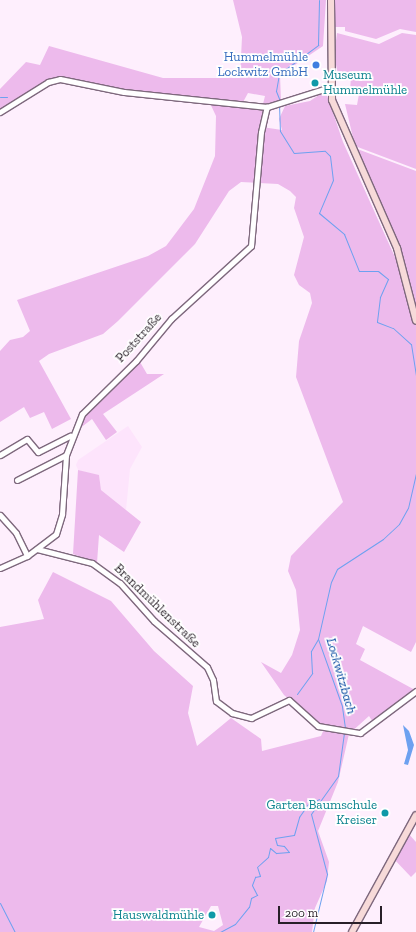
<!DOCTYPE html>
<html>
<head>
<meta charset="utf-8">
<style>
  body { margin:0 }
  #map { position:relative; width:416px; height:932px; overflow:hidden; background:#feeffd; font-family:"Zilla Slab",serif }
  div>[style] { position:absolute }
  .built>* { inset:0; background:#fde4fc }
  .green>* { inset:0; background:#edbaec }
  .water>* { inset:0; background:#6da1f0 }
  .stream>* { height:1px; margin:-0.5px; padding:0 0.5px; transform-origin:0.5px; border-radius:0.5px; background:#6da1f0 }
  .roads { filter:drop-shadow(1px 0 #7e687d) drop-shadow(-1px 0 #7e687d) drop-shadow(0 1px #7e687d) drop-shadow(0 -1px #7e687d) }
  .minor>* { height:5px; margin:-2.5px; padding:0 2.5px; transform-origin:2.5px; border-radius:2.5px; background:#fff }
  .major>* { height:6px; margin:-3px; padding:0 3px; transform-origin:3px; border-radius:3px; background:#f7dad9 }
  .dots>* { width:11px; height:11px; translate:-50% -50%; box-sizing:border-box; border:2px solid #fff; border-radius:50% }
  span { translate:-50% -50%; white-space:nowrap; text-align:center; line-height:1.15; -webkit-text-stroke:3.5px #fff; paint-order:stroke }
  .shop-label { font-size:13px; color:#366cbe }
  .right { translate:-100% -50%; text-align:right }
  .culture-label { font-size:13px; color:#0d838f }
  .left { translate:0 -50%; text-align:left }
  .street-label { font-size:13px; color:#281f28 }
  .water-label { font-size:14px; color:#00449e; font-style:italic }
  .scale { position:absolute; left:278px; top:906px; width:104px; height:18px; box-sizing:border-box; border:2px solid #281f28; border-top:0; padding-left:5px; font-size:12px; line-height:14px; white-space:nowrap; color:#281f28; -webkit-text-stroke:3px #fff; paint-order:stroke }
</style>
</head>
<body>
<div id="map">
  <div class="built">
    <div style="clip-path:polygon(128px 426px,142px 447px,130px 469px,126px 510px,101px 490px,99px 476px,78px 470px,76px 465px,78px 460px)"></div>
  </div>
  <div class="green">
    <div style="clip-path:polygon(evenodd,233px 0,326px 0,323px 46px,280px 75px,281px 101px,263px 104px,265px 96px,248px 93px,242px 104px,267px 107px,262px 127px,282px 130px,279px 119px,285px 106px,310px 101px,322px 93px,327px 95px,343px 142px,408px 286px,410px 281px,398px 245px,352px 147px,416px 171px,416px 642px,411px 652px,363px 626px,356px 644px,365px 649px,360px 660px,415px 690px,373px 722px,369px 716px,349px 734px,338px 782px,318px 831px,329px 862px,327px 881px,315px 908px,312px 932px,0 932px,0 627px,44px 619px,38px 600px,53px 572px,111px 601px,154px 651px,193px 686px,188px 713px,197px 746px,231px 718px,261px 739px,262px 751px,321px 736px,324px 729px,284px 695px,261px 662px,281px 673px,292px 655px,300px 630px,296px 590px,288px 571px,291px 556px,343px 502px,296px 377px,299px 341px,312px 303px,310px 293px,299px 285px,294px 275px,304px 237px,294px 208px,296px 197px,290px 191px,278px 184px,241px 182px,229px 191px,195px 244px,118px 321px,103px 334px,49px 354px,39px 361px,71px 419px,52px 429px,44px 412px,30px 418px,24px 407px,0 422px,0 351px,10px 340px,23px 337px,30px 331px,17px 300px,148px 256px,166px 246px,194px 209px,215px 156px,216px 116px,208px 99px,124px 92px,60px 79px,48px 82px,0 112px,0 89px,26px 62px,40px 65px,49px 46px,163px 78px,240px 78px,242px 37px,233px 0,211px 906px,218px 906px,223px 925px,214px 931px,199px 927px,211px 906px)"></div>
    <div style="clip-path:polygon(333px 0,416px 0,416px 32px,400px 29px,376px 39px,345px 31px,345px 27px,332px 27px)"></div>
    <div style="clip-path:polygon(337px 33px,379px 44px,402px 33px,416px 35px,416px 169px,355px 146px,345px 104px,357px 105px,359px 94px,350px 92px,351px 75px,338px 74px,334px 56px)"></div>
    <div style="clip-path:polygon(146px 350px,140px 362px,147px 374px,164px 374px,103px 414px,117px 432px,106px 440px,92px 419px,70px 436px,82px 414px)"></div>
    <div style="clip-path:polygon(78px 470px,99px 475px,101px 490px,141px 522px,124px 552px,99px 535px,97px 563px,73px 554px)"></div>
    <div style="clip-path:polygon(407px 832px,416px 842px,416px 872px,411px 877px,393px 858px)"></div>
  </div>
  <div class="water">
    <div style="clip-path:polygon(403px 725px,409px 731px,414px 745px,408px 765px,404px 764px,408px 750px)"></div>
  </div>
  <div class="stream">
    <div style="left:0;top:97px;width:7px"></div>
    <div style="left:280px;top:101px;width:11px;rotate:-112deg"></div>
    <div style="left:276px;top:91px;width:17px;rotate:-80deg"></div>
    <div style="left:279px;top:74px;width:49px;rotate:-36.6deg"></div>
    <div style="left:318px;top:45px;width:45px;rotate:-88.7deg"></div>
    <div style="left:279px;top:104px;width:27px;rotate:88deg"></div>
    <div style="left:280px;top:131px;width:26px;rotate:58deg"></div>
    <div style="left:294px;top:153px;width:31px;rotate:-4deg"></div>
    <div style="left:325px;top:151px;width:7px;rotate:45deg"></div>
    <div style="left:330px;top:156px;width:24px;rotate:83deg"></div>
    <div style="left:333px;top:180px;width:36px;rotate:113deg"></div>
    <div style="left:319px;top:213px;width:33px;rotate:40deg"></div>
    <div style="left:344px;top:234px;width:40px;rotate:68deg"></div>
    <div style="left:359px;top:271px;width:19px"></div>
    <div style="left:378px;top:271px;width:13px;rotate:39deg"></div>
    <div style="left:388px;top:279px;width:20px;rotate:114deg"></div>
    <div style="left:380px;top:297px;width:25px;rotate:97deg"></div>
    <div style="left:377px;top:322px;width:17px;rotate:21deg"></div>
    <div style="left:393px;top:328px;width:24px;rotate:42deg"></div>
    <div style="left:411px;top:344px;width:32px;rotate:81deg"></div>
    <div style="left:416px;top:419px;width:5px;rotate:90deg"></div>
    <div style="left:297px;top:694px;width:26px;rotate:-54deg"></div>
    <div style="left:312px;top:673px;width:22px;rotate:-93deg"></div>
    <div style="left:311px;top:651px;width:14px;rotate:-60deg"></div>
    <div style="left:345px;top:728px;width:22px;rotate:-98deg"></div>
    <div style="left:342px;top:706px;width:71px;rotate:-109.7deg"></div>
    <div style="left:318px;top:639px;width:58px;rotate:-77.2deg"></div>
    <div style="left:331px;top:582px;width:14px;rotate:-65deg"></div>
    <div style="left:337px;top:569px;width:55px;rotate:-33.1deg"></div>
    <div style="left:383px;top:539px;width:22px;rotate:-43deg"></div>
    <div style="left:399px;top:524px;width:18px;rotate:-61deg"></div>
    <div style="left:408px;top:508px;width:35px;rotate:-77deg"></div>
    <div style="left:0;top:903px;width:33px;rotate:63deg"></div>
    <div style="left:220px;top:932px;width:17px;rotate:-28deg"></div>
    <div style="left:235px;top:924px;width:22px;rotate:-51deg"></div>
    <div style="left:249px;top:907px;width:9px;rotate:-77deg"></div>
    <div style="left:251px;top:898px;width:7px;rotate:-27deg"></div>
    <div style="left:257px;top:895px;width:11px;rotate:-117deg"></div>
    <div style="left:252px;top:885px;width:9px;rotate:-69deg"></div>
    <div style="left:255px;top:877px;width:5px;rotate:-11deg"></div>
    <div style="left:260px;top:876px;width:9px;rotate:-108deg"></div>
    <div style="left:257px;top:867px;width:15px;rotate:-42deg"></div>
    <div style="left:268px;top:857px;width:9px;rotate:-77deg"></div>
    <div style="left:270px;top:848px;width:8px;rotate:40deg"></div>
    <div style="left:276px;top:853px;width:13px;rotate:-4deg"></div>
    <div style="left:289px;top:852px;width:8px;rotate:-130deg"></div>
    <div style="left:284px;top:846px;width:7px;rotate:-172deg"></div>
    <div style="left:277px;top:845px;width:7px;rotate:-106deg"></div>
    <div style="left:275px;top:838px;width:19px;rotate:-9deg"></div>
    <div style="left:294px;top:835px;width:19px;rotate:-74deg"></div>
    <div style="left:299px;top:817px;width:16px;rotate:-55deg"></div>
    <div style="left:308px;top:804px;width:12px;rotate:-24deg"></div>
    <div style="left:313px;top:932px;width:60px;rotate:-76.4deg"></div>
    <div style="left:327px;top:874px;width:62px;rotate:-104.9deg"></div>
    <div style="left:311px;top:814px;width:47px;rotate:-54.6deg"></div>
    <div style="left:338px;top:776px;width:43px;rotate:-82.1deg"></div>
  </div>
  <div class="roads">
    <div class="minor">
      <div style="left:0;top:112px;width:57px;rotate:-32deg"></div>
      <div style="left:48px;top:82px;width:12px;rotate:-14deg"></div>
      <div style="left:60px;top:79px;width:65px;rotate:11.5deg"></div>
      <div style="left:124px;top:92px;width:144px;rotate:6deg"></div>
      <div style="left:267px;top:107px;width:66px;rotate:-17.6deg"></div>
      <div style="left:0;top:455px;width:31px;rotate:-31deg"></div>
      <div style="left:27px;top:439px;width:17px;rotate:50deg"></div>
      <div style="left:38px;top:452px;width:36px;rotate:-27deg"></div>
      <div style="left:17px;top:480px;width:55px;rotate:-27deg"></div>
      <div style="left:0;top:515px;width:24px;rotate:48deg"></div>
      <div style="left:16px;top:533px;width:25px;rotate:64deg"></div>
      <div style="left:37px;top:549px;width:57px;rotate:14.3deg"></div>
      <div style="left:92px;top:563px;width:34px;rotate:36deg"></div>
      <div style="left:120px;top:583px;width:51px;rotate:48.2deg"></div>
      <div style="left:154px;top:621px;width:70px;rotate:41deg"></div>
      <div style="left:207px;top:667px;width:14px;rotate:65deg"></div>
      <div style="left:213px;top:680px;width:21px;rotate:82deg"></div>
      <div style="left:216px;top:701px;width:20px;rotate:37deg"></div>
      <div style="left:232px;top:713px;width:20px;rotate:15deg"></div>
      <div style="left:251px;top:718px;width:42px;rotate:-25.3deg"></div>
      <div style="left:289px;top:700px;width:39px;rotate:42deg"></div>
      <div style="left:318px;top:726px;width:43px;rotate:9.5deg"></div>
      <div style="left:360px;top:733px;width:70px;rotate:-36.9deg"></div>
      <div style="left:0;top:568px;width:30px;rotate:-24deg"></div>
      <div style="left:27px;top:556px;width:36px;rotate:-37deg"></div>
      <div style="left:56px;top:534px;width:21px;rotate:-73deg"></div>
      <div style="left:62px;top:514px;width:59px;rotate:-86.1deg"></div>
      <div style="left:66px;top:455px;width:44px;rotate:-68.7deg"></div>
      <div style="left:82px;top:414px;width:76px;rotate:-44.5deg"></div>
      <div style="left:136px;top:361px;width:55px;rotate:-50.2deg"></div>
      <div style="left:171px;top:319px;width:108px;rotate:-42.4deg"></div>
      <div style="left:251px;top:246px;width:114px;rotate:-85deg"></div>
      <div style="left:261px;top:132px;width:26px;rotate:-77deg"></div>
    </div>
    <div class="major">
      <div style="left:331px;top:0;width:100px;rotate:89.4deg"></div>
      <div style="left:332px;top:100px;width:162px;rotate:66.3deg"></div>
      <div style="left:397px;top:248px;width:75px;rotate:75.4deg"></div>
      <div style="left:352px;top:932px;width:133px;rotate:-61.3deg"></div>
    </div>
  </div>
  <div class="dots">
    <div style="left:316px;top:65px;background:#3f7fe0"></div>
    <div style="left:315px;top:83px;background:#0f9aa8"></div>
    <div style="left:385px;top:813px;background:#0f9aa8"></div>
    <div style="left:212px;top:915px;background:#0f9aa8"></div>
  </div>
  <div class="shop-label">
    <span class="right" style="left:308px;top:65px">Hummelmühle<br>Lockwitz GmbH</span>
  </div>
  <div class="culture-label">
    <span class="left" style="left:323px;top:83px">Museum<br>Hummelmühle</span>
    <span class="right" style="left:377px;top:813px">Garten Baumschule<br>Kreiser</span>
    <span class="right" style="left:204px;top:915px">Hauswaldmühle</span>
  </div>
  <div class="street-label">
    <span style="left:139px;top:338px;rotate:-48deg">Poststraße</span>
    <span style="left:157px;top:606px;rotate:44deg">Brandmühlenstraße</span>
  </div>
  <div class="water-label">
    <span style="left:341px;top:676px;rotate:74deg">Lockwitzbach</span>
  </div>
  <div class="scale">200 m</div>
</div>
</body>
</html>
